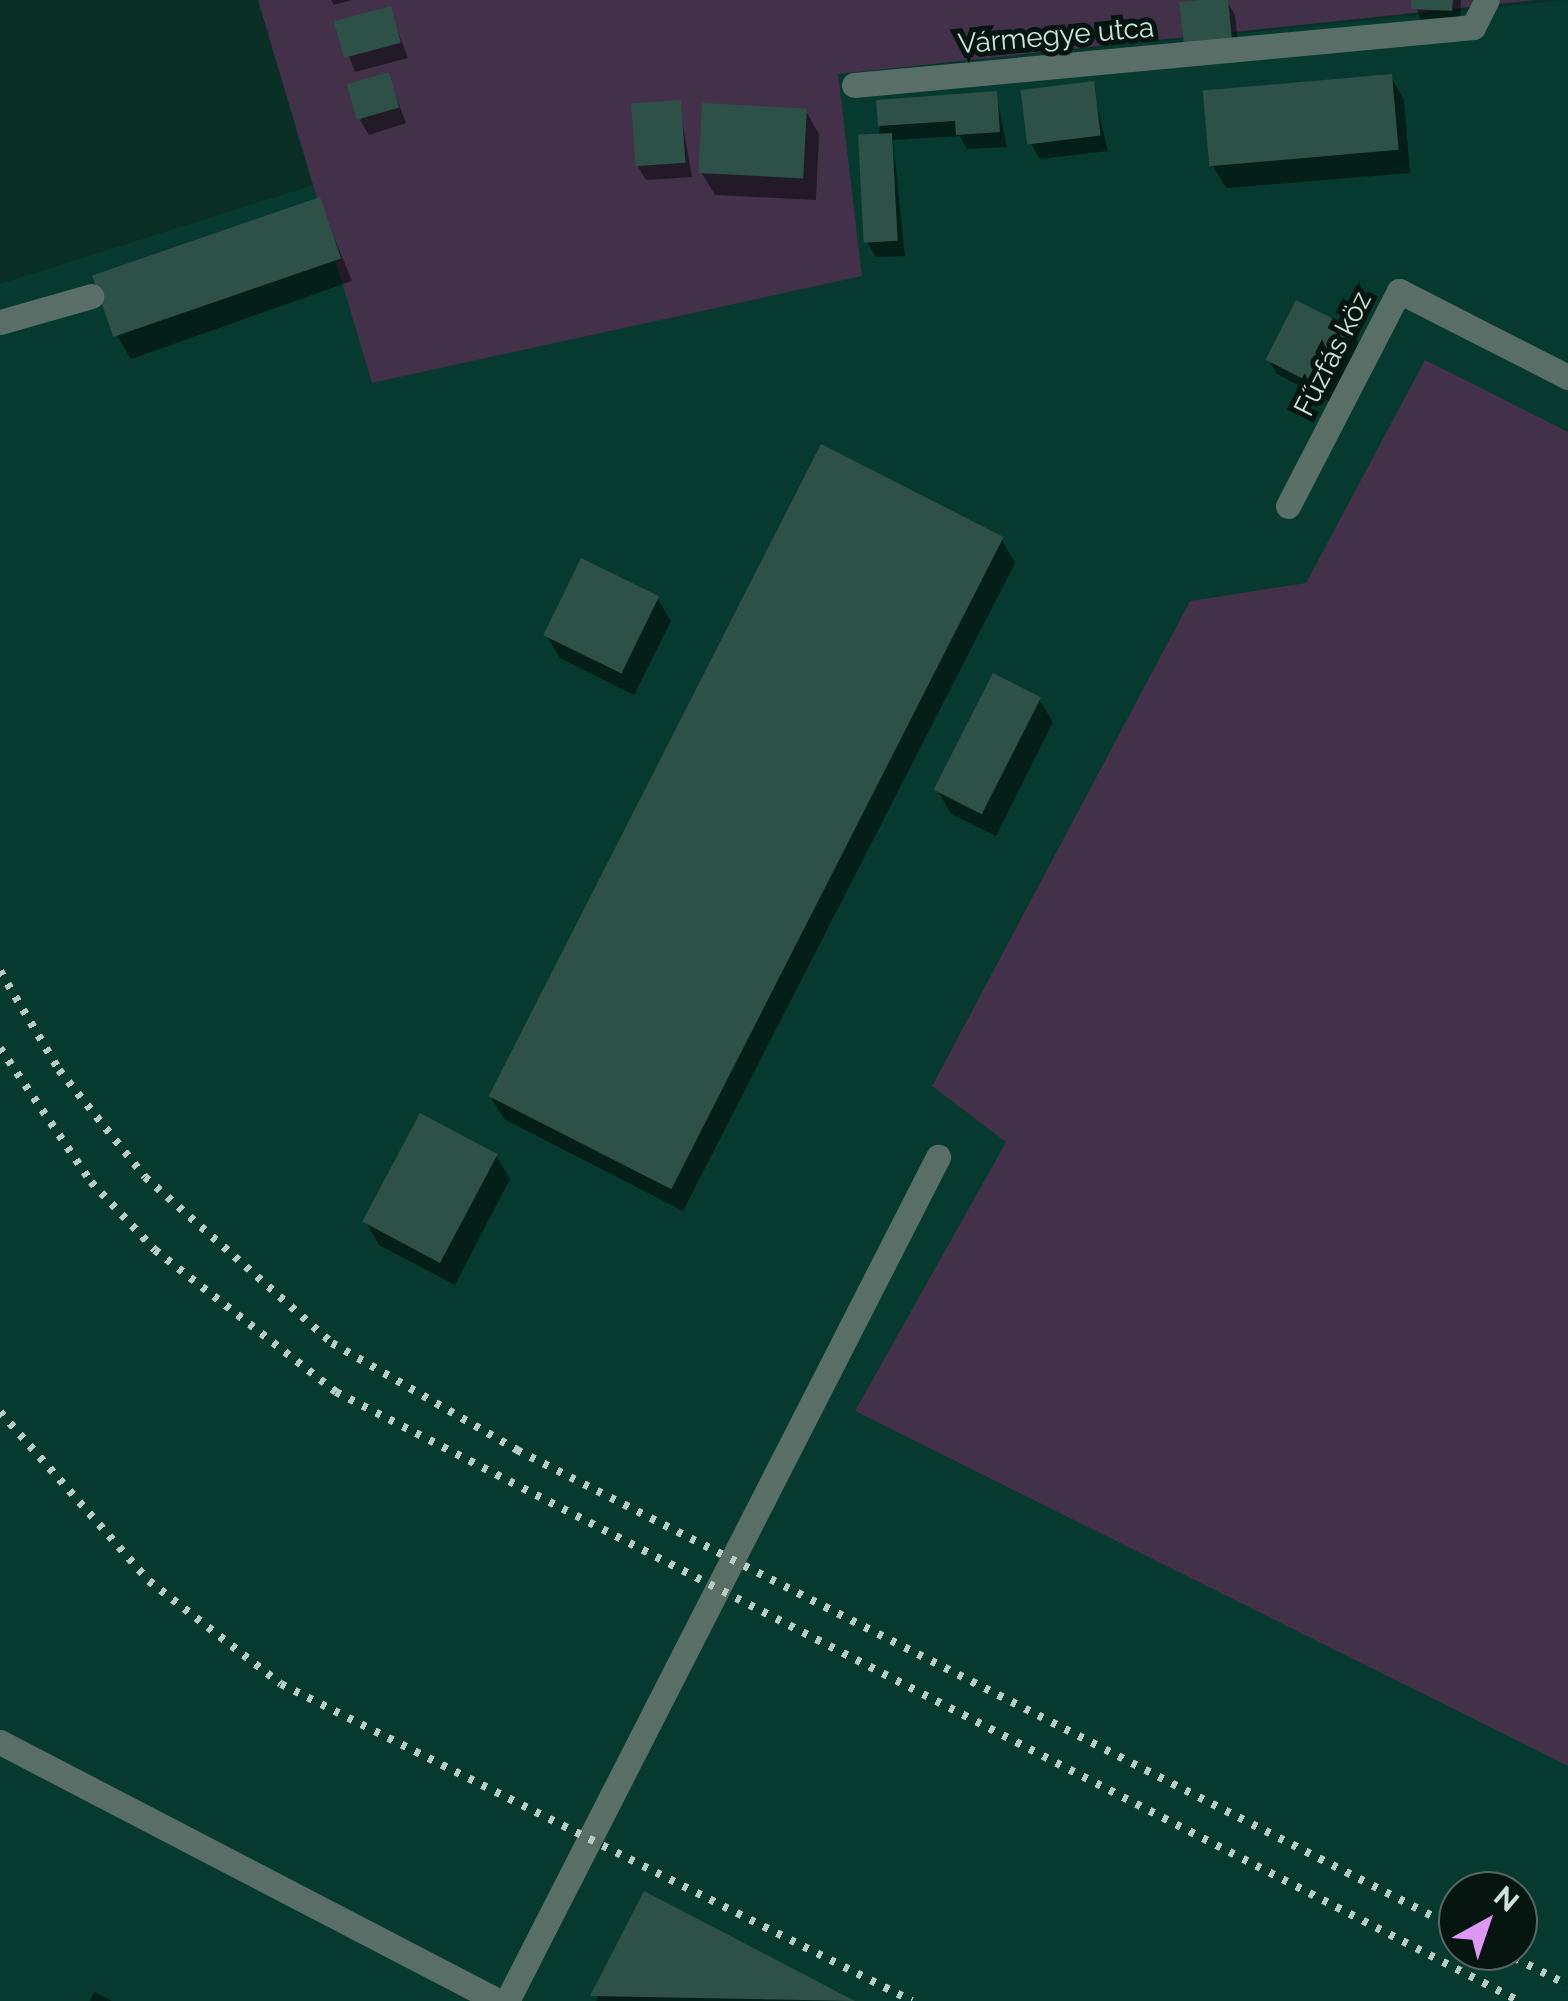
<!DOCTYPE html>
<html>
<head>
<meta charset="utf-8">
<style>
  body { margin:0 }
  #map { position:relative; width:1568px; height:2001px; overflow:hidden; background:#0a3026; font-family:Raleway,sans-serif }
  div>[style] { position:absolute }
  .built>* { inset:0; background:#073a2e }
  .green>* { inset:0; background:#433149 }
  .shadow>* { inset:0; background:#0007 }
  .building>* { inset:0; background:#2d5146; transform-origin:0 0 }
  .minor>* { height:25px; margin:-12.5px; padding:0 12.5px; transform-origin:12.5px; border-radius:12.5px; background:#586e66 }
  .rail>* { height:8px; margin-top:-4px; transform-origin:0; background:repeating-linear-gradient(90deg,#b6ccc5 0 5px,transparent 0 15px) }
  span { translate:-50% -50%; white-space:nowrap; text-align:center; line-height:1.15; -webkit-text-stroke:10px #061510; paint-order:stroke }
  .street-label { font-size:28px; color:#cee2db }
  .north { position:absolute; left:1438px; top:1871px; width:100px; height:100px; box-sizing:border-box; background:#061510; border:2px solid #566761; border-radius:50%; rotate:40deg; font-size:28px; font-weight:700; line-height:40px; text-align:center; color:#cee2db }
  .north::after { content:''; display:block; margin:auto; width:35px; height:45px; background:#de98f3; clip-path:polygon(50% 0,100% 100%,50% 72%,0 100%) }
</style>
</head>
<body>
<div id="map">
  <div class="built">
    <div style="clip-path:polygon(evenodd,1568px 0,1568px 432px,1425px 361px,1306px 583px,1190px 601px,932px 1085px,1006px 1142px,855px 1411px,1568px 1766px,1568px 2001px,0 2001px,0 284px,317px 184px,372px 383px,861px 276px,837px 74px,1568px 0,1458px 1891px,1518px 1891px,1518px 1951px,1458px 1951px,1458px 1891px)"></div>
  </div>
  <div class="green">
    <div style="clip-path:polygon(258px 0,1535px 0,838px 74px,862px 276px,372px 383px)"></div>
    <div style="clip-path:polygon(1425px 360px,1568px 432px,1568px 1766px,855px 1411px,1006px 1142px,932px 1086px,1190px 601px,1306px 583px)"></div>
  </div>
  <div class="shadow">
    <div style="clip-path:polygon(331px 0,352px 0,334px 5px)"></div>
    <div style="clip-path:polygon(1226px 0,1235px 15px,1239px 54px,1182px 4px)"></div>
    <div style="clip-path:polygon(1414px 0,1461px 0,1460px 26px,1422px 24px)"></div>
    <div style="clip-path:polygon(389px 9px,408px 58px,355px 72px,337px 24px)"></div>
    <div style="clip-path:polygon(388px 75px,406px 123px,369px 135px,360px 120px)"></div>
    <div style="clip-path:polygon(1391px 77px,1404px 100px,1410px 173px,1226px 188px,1212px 165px)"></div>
    <div style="clip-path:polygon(1092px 84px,1108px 151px,1040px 159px,1031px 144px)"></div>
    <div style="clip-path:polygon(996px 94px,1007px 147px,967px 149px,960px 136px,893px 140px,905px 256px,876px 257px,867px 242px,880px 126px)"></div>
    <div style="clip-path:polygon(679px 102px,692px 177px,646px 180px,637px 165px)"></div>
    <div style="clip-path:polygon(806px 111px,819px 134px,816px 200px,715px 195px,701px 172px)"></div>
    <div style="clip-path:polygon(319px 200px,352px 281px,131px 359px,117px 336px)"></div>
    <div style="clip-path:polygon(1352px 332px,1361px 347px,1332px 403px,1277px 374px,1268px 359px)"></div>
    <div style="clip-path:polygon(1002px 540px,1015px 563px,683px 1211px,504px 1119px,490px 1096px)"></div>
    <div style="clip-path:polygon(657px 598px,671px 621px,634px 695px,560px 658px,546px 635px)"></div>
    <div style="clip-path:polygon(1039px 699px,1053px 722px,996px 836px,951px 814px,938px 791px)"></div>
    <div style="clip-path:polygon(496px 1156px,510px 1179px,455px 1285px,379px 1245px,366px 1222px)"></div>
    <div style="clip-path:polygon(645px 1895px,849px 2001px,596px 2001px)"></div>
    <div style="clip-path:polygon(94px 1992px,112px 2001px,90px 2001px)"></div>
  </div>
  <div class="building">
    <div style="clip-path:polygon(1200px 0,1228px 0,1232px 39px,1184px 44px,1179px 2px)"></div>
    <div style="clip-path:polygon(1411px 0,1453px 0,1452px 11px,1411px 9px)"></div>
    <div style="left:391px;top:6px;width:38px;height:59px;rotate:75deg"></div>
    <div style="left:389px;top:72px;width:37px;height:44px;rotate:74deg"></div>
    <div style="left:1392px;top:74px;width:76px;height:190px;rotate:85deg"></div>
    <div style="left:1094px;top:81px;width:55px;height:74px;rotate:83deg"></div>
    <div style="clip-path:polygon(997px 91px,1000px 132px,956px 135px,955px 121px,878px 126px,876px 100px)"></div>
    <div style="left:681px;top:100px;width:63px;height:50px;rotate:86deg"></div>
    <div style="left:702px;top:103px;width:105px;height:70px;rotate:3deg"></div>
    <div style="left:892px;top:133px;width:108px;height:34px;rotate:87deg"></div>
    <div style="left:320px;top:197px;width:65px;height:241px;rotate:71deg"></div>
    <div style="left:1296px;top:300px;width:65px;height:67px;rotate:27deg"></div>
    <div style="left:821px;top:444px;width:205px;height:732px;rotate:27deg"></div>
    <div style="left:581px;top:558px;width:87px;height:86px;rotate:26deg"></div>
    <div style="left:993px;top:673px;width:54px;height:131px;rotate:27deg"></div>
    <div style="left:420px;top:1113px;width:88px;height:123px;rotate:28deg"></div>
    <div style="clip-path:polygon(644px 1891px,855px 2001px,590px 1996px)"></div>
  </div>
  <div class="minor">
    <div style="left:854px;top:85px;width:622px;rotate:-5.35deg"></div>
    <div style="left:1473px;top:27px;width:30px;rotate:-63deg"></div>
    <div style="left:0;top:322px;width:95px;rotate:-15.9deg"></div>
    <div style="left:1288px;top:506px;width:242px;rotate:-62.7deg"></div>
    <div style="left:1399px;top:291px;width:190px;rotate:27deg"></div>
    <div style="left:0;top:1742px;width:561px;rotate:27.48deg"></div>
    <div style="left:507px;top:2001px;width:948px;rotate:-62.95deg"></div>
  </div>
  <div class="rail">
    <div style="left:0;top:971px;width:115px;rotate:59.2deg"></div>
    <div style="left:59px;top:1070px;width:137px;rotate:51.2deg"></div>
    <div style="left:145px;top:1177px;width:250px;rotate:41.6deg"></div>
    <div style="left:332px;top:1343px;width:214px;rotate:30deg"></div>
    <div style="left:517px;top:1450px;width:1056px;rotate:26.98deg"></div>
    <div style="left:0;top:1048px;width:162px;rotate:55.8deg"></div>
    <div style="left:91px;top:1182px;width:93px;rotate:46.7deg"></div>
    <div style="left:155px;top:1250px;width:230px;rotate:38.1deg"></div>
    <div style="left:336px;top:1392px;width:1331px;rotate:27.24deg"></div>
    <div style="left:0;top:1412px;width:225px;rotate:48.6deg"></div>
    <div style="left:149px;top:1581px;width:167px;rotate:38deg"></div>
    <div style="left:281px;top:1684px;width:706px;rotate:26.67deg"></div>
    <div style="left:1501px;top:1951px;width:75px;rotate:26.9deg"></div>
  </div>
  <div class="street-label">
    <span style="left:1056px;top:36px;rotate:-5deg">Vármegye utca</span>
    <span style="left:1333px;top:354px;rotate:-63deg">Fűzfás köz</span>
  </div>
  <div class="north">N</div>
</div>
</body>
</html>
